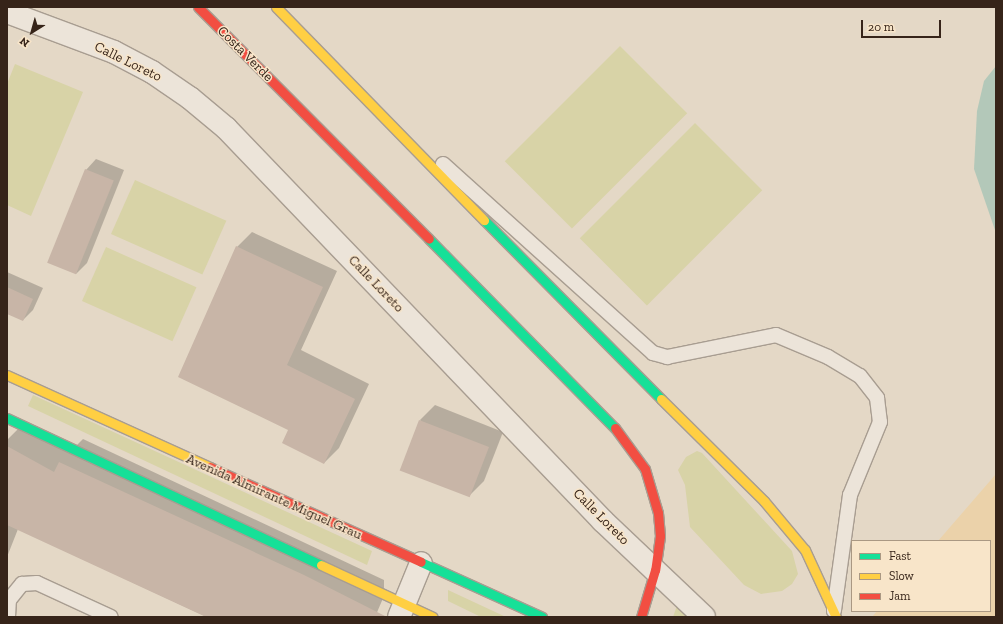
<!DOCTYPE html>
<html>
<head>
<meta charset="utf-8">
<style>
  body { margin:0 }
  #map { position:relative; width:1003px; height:624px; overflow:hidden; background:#e4d8c6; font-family:"Zilla Slab",serif }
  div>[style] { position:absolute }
  .green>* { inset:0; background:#d8d3a7; transform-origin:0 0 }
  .sand>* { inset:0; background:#ebd2aa }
  .water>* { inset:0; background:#b3c8b9 }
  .shadow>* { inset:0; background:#0003 }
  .building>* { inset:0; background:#c8b5a7; transform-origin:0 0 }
  .roads { filter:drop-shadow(1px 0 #a89d91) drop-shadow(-1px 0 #a89d91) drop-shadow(0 1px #a89d91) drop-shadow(0 -1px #a89d91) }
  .lane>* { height:14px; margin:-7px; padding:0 7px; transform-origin:7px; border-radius:7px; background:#ece4d9 }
  .street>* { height:22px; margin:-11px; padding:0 11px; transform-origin:11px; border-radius:11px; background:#ece4d9 }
  .fast>* { height:9px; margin:-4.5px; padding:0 4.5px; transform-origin:4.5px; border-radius:4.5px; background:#16e098 }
  .slow>* { height:9px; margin:-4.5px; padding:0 4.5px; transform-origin:4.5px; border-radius:4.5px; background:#ffcf43 }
  .jam>* { height:9px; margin:-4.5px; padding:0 4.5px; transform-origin:4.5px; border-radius:4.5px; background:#f24e42 }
  span { translate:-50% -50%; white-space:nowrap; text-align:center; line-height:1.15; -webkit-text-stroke:3px #f8e5c9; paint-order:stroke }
  .street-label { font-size:14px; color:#362419 }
  .frame { position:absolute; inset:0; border:8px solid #362419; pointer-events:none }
  .legend { position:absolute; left:851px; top:540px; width:140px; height:72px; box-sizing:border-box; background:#f8e5c9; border:1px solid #aa9883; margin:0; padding:5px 7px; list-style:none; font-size:12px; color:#362419 }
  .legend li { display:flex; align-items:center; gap:8px; height:20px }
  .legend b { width:20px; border:1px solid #aa9883 }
  .north { position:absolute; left:12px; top:12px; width:40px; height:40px; -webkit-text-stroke:3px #f8e5c9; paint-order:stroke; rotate:217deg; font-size:11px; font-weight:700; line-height:16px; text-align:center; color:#362419 }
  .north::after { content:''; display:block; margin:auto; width:14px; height:18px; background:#362419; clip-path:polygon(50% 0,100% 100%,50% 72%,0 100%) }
  .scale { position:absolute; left:861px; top:20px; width:80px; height:18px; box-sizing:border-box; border:2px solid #362419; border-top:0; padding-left:5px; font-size:12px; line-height:14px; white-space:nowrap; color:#362419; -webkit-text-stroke:3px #f8e5c9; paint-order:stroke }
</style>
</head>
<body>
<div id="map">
  <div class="green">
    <div style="left:620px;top:46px;width:95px;height:163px;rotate:45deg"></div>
    <div style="clip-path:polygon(15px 64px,83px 92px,31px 216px,7px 205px,7px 84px)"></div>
    <div style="left:695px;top:123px;width:95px;height:163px;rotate:45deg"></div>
    <div style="left:135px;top:180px;width:100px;height:59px;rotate:24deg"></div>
    <div style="left:106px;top:247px;width:99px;height:59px;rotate:24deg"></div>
    <div style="clip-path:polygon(33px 395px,372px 551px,367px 565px,28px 406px)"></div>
    <div style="clip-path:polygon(697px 451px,702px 453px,792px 551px,798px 574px,792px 584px,782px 591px,761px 594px,744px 585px,690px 527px,685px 485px,678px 470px,686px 457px)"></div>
    <div style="clip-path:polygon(448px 590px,506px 617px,481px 617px,448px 601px)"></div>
    <div style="clip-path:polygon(680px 597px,699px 617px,673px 617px)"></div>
  </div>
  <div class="sand">
    <div style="clip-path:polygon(996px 474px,996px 617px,872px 617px,877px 611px,990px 611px,990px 541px,938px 541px)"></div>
  </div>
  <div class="water">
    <div style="clip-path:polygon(996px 66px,996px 233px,974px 169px,977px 111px,984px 81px)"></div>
  </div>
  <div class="shadow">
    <div style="clip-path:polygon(96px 159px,124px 170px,87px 263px,76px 274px,86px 170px)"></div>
    <div style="clip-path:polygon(252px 232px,337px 271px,301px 350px,369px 384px,339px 448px,324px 463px,290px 429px,237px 247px)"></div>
    <div style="clip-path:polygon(7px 272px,43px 288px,33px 310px,23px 320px,7px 313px)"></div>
    <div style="clip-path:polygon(435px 405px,503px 432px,484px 481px,469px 496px,420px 420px)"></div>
    <div style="clip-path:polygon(18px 429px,75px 447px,83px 439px,384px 580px,384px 596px,375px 617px,207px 617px,18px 529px,7px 557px,7px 440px)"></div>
  </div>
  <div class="building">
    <div style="left:85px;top:169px;width:31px;height:101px;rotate:22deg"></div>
    <div style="clip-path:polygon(236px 246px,323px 287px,287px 365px,355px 399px,324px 464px,282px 443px,288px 430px,178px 377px)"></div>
    <div style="clip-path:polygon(7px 287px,33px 299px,23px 321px,7px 314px)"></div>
    <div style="left:419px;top:420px;width:75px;height:54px;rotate:21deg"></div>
    <div style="clip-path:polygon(7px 446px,54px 472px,59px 462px,304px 575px,387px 617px,206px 617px,7px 525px)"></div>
  </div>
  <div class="roads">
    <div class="lane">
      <div style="left:443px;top:164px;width:283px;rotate:42deg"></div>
      <div style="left:653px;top:353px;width:15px;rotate:16deg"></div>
      <div style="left:667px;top:357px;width:111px;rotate:-11.4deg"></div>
      <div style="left:776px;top:335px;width:56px;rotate:22.9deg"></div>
      <div style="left:828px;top:357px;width:37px;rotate:31deg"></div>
      <div style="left:860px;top:376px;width:28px;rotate:52deg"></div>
      <div style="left:877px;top:398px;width:24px;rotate:83deg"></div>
      <div style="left:880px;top:422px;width:79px;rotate:112.3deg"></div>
      <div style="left:850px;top:495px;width:117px;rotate:97.9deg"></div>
      <div style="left:8px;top:617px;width:17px;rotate:-87deg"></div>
      <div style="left:9px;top:600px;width:21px;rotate:-51deg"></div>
      <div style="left:22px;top:584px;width:15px;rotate:-4deg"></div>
      <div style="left:37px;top:583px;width:81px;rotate:24.7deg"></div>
    </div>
    <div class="street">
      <div style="left:7px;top:12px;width:114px;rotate:20.5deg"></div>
      <div style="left:114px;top:52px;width:43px;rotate:27.8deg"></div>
      <div style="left:152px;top:72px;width:46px;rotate:34.4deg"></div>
      <div style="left:190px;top:98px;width:47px;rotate:39.8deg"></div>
      <div style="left:226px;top:128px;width:545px;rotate:46.19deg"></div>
      <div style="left:603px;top:521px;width:139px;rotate:43.5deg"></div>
      <div style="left:399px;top:617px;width:58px;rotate:-67.8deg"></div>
    </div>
    <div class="fast">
      <div style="left:484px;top:220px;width:252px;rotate:45.3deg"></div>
      <div style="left:429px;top:239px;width:265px;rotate:45.5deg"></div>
      <div style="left:7px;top:418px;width:347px;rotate:25.1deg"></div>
      <div style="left:421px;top:562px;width:133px;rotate:24.4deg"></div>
    </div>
    <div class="slow">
      <div style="left:276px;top:7px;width:298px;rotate:45.7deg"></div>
      <div style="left:7px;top:375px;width:223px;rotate:24.4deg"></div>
      <div style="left:661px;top:399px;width:145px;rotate:44.7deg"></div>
      <div style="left:764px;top:501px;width:64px;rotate:50.1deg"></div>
      <div style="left:805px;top:550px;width:74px;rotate:65.2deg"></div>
      <div style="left:321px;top:565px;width:123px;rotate:24.9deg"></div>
    </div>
    <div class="jam">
      <div style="left:198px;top:7px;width:327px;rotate:45.1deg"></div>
      <div style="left:615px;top:428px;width:51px;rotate:53.8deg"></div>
      <div style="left:645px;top:469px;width:46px;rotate:73.5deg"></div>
      <div style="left:658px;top:513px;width:23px;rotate:85deg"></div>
      <div style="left:660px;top:536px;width:34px;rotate:98deg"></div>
      <div style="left:655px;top:570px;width:49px;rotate:106.6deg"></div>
      <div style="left:210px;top:467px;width:231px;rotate:24.2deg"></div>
    </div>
  </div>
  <div class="street-label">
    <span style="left:245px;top:54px;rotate:45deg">Costa Verde</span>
    <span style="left:128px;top:62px;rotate:26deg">Calle Loreto</span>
    <span style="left:376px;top:284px;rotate:46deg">Calle Loreto</span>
    <span style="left:274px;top:497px;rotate:24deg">Avenida Almirante Miguel Grau</span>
    <span style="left:601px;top:517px;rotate:45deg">Calle Loreto</span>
  </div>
  <div class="frame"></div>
  <ul class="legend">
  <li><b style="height:5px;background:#16e098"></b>Fast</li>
  <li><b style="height:5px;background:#ffcf43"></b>Slow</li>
  <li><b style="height:5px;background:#f24e42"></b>Jam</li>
  </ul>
  <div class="north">N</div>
  <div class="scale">20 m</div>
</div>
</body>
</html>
